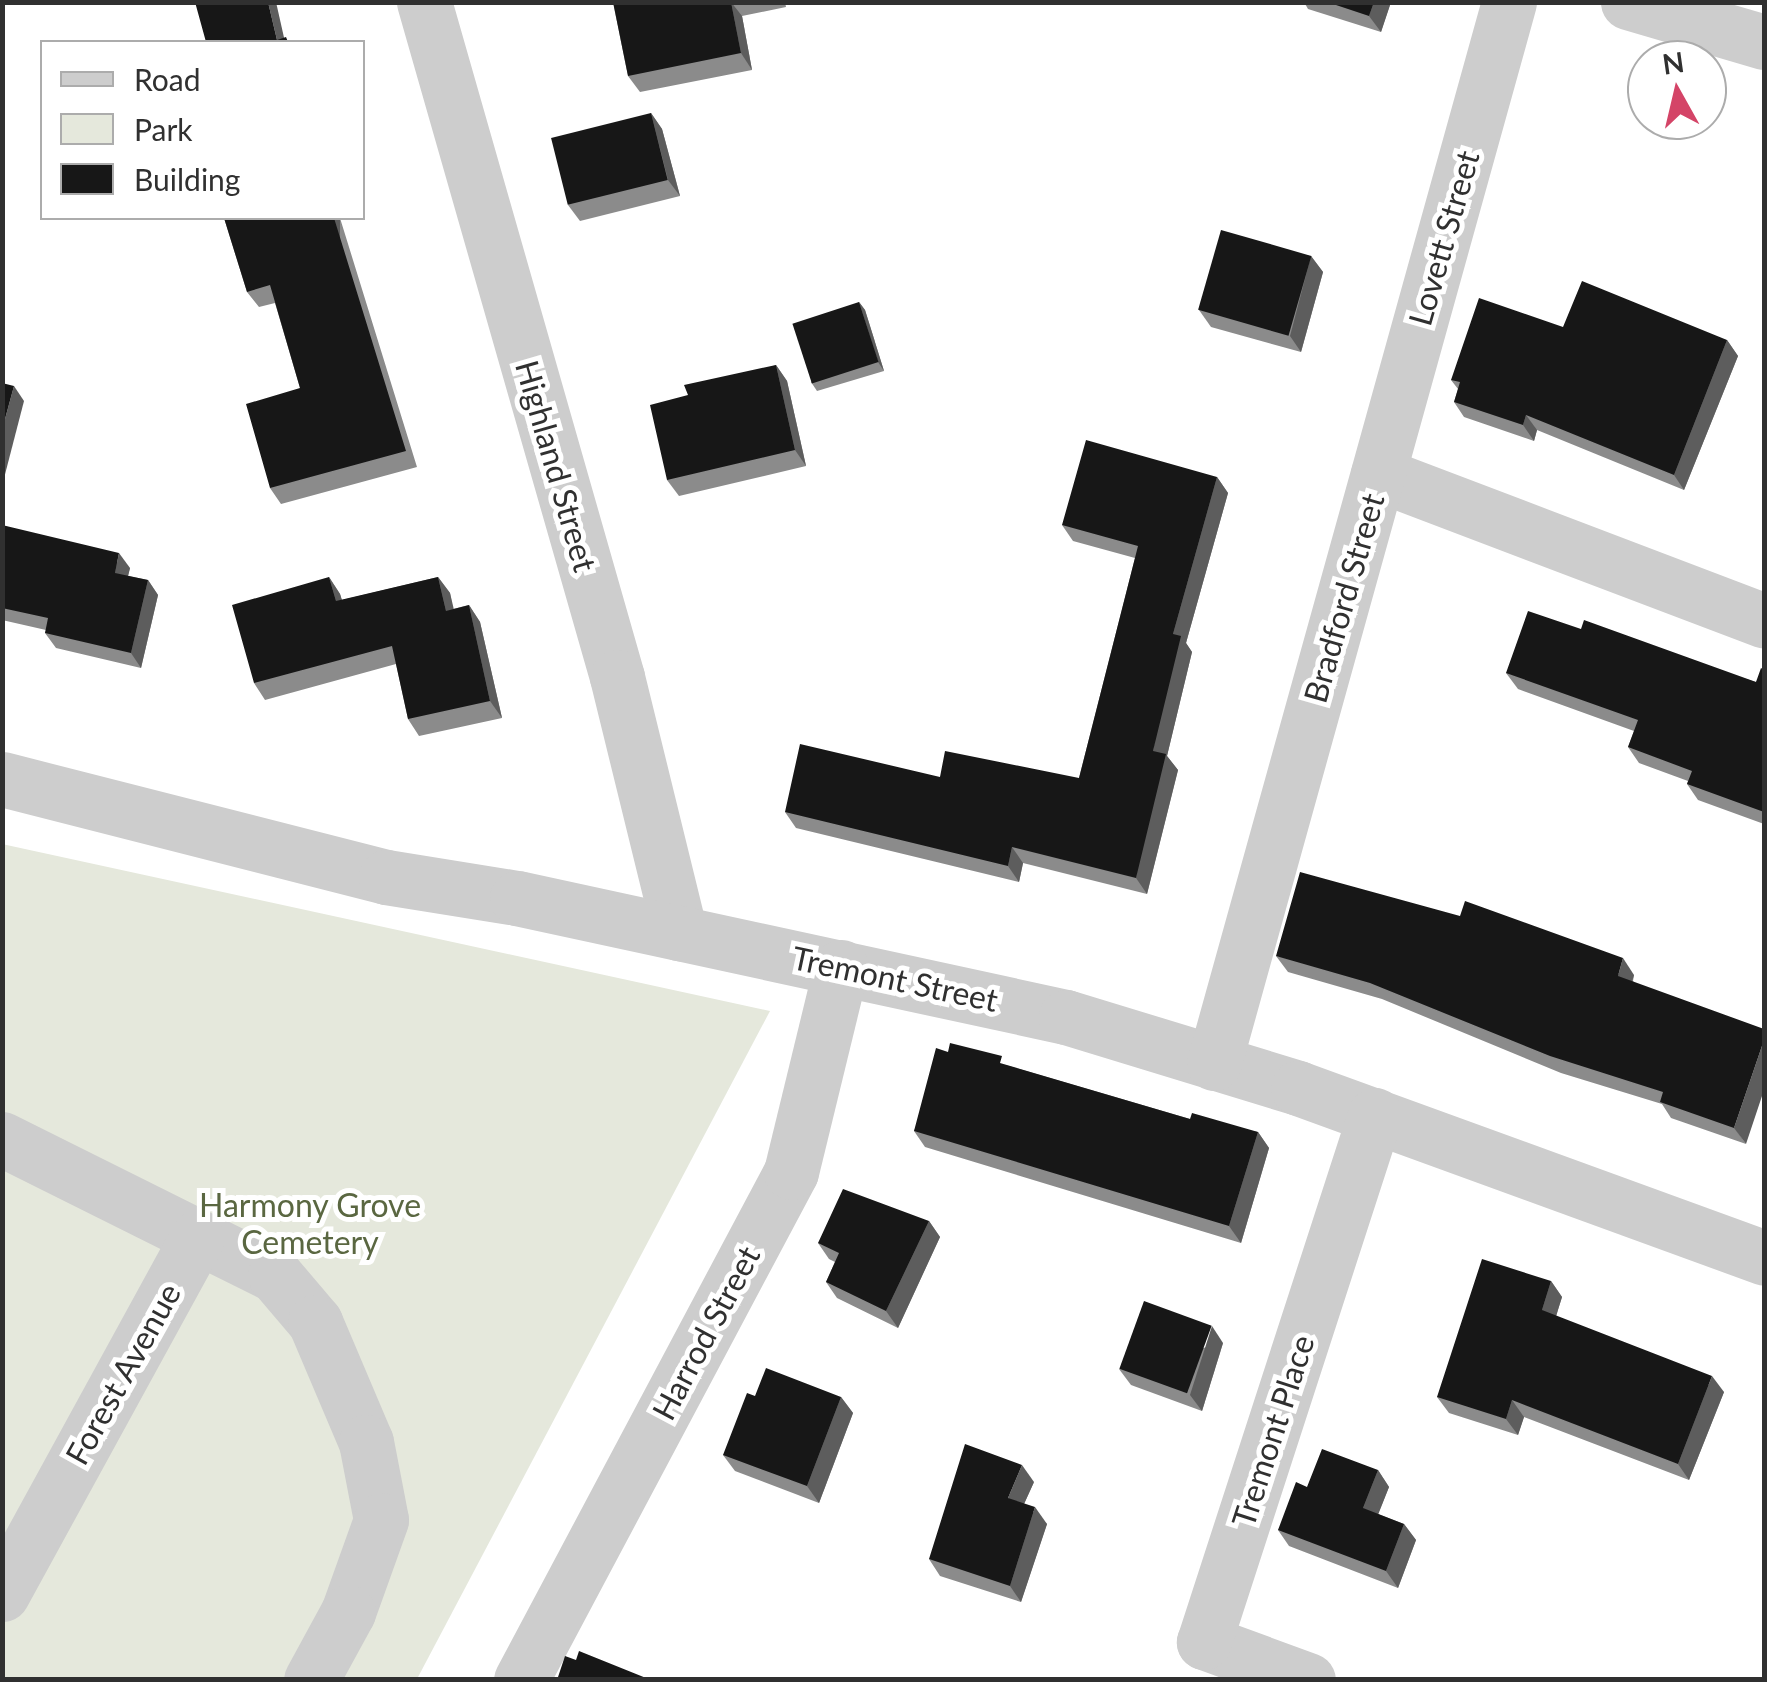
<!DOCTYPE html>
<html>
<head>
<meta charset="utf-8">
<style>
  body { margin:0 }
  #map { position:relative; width:1767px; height:1682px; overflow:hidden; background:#fff; font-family:Lato,sans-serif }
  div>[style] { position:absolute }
  .green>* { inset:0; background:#e5e8dc }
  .minor>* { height:55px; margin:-27.5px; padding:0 27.5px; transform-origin:27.5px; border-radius:27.5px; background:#cdcdcd }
  .wall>* { inset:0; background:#8b8b8b }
  .shaded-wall>* { inset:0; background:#5d5d5d; transform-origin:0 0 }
  .building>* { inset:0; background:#171717; transform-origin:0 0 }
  span { translate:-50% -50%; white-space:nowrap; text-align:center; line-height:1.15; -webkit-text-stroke:10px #fff; paint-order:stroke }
  .street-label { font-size:32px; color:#303030 }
  .park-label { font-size:32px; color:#5a6741 }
  .frame { position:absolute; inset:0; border:5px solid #303030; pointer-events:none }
  .legend { position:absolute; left:40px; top:40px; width:325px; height:180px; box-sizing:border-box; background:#fff; border:2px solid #acacac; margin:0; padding:12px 18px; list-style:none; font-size:30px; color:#303030 }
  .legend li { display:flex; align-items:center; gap:20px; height:50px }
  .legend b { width:50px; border:2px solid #acacac }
  .north { position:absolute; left:1627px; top:40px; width:100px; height:100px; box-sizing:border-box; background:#fff; border:2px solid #acacac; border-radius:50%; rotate:352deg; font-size:28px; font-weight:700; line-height:40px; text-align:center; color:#303030 }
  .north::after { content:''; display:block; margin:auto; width:35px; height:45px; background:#d44467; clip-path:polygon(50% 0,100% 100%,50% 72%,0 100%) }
</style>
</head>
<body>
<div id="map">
  <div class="green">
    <div style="clip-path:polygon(2px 844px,770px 1011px,417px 1679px,3px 1679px)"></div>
  </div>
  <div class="minor">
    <div style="left:424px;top:2px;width:702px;rotate:74.04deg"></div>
    <div style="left:617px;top:677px;width:264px;rotate:76.2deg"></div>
    <div style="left:1628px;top:2px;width:142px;rotate:16.4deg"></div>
    <div style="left:1378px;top:474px;width:413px;rotate:20.8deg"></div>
    <div style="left:2px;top:779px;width:396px;rotate:14.3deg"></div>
    <div style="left:386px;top:877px;width:133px;rotate:9.1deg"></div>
    <div style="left:517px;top:898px;width:562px;rotate:12.23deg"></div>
    <div style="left:1066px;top:1017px;width:243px;rotate:17deg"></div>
    <div style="left:1298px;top:1088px;width:496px;rotate:20deg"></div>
    <div style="left:1214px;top:1063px;width:1101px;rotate:-74.46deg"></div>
    <div style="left:2px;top:1139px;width:305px;rotate:26.5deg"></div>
    <div style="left:275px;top:1275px;width:62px;rotate:49.6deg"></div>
    <div style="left:315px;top:1322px;width:130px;rotate:67deg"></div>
    <div style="left:366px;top:1442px;width:79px;rotate:79.1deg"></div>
    <div style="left:381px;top:1520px;width:98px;rotate:109.7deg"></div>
    <div style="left:348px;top:1612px;width:77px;rotate:118.6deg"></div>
    <div style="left:2px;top:1594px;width:405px;rotate:-61.3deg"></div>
    <div style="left:521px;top:1680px;width:575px;rotate:-62.01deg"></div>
    <div style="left:791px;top:1172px;width:211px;rotate:-76.3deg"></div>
    <div style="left:1308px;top:1680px;width:111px;rotate:-159.9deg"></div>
    <div style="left:1204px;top:1642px;width:554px;rotate:-72.02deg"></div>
  </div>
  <div class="wall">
    <div style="clip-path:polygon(613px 2px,785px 2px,786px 7px,742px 16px,752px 70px,640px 92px,628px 76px)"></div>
    <div style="clip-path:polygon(1304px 2px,1391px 2px,1381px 32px,1308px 9px)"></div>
    <div style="clip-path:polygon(651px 113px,662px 129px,680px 196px,580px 221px,568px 205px)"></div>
    <div style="clip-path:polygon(224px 218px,340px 218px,417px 467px,281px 504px,270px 488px,300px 388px,275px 303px,259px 307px,247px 292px)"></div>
    <div style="clip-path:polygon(1311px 256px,1323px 272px,1301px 352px,1211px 327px,1199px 310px)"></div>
    <div style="clip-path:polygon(859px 302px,865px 310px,884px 371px,817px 391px,811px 382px)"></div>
    <div style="clip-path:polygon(1563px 327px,1727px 340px,1738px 356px,1684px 490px,1537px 430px,1534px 441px,1464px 417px,1454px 402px,1458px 389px,1451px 380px)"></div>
    <div style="clip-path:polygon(776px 365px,787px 381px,806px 466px,679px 496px,667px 480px,688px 395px)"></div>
    <div style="clip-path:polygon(1217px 477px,1228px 493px,1186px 643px,1192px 652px,1167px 756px,1178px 770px,1147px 894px,1023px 863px,1019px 882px,796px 828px,785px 812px,940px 777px,1079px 778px,1135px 558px,1073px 541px,1062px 525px)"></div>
    <div style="clip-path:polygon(2px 525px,130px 568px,128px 576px,148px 580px,158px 595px,141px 668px,56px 648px,45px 633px,46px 630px,2px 620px)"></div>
    <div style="clip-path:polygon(329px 577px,340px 594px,342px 600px,438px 577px,450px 593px,453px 609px,469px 605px,480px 622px,502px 718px,419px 736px,408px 719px,396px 664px,265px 700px,254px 683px)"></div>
    <div style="clip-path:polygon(1581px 629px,1756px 682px,1764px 670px,1764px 824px,1698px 800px,1687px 784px,1688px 781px,1639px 763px,1628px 747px,1634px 731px,1518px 689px,1506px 673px)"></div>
    <div style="clip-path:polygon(1276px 956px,1634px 975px,1633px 981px,1746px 1144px,1671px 1118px,1662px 1104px,1561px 1073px,1382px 999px,1288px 972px)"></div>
    <div style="clip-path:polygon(948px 1052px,1009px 1066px,1190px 1119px,1258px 1132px,1269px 1148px,1241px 1243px,925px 1147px,914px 1131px)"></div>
    <div style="clip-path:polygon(929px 1221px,940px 1237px,898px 1328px,837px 1298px,826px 1282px,835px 1262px,829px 1259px,818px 1243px)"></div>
    <div style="clip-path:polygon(1551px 1281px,1562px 1297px,1556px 1316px,1724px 1392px,1689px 1480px,1524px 1417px,1518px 1435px,1449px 1413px,1437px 1397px)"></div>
    <div style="clip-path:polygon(1223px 1343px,1202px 1411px,1131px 1385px,1119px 1369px)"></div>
    <div style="clip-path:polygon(841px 1397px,853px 1413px,819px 1503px,735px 1471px,723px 1455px)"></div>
    <div style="clip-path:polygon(1378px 1470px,1389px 1487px,1378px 1514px,1404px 1524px,1416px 1540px,1398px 1588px,1289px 1546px,1278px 1530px,1307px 1487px)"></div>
    <div style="clip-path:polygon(1034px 1482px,1024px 1504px,1047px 1524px,1021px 1602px,940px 1576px,929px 1559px)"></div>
  </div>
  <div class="shaded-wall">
    <div style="clip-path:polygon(268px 2px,276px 2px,285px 42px,277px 40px)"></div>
    <div style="clip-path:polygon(731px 2px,742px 16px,752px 70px,741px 53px)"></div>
    <div style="clip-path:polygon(1374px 2px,1391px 2px,1381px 32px,1369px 16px)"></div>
    <div style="clip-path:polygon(651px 113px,662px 129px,680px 196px,668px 180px)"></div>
    <div style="left:334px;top:218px;width:6px;height:244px"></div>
    <div style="clip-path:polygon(1311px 256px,1323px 272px,1301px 352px,1290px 336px)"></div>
    <div style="clip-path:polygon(859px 302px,865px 310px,884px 371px,878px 362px)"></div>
    <div style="clip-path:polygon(1727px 340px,1738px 356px,1684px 490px,1674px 475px)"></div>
    <div style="clip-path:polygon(776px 365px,787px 381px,806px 466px,795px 450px)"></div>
    <div style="clip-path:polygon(14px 386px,24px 401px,2px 486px,2px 430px)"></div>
    <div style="clip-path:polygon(1526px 415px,1537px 430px,1534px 441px,1523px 425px)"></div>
    <div style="clip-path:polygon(1217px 477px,1228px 493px,1186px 643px,1192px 652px,1167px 756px,1178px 770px,1147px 894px,1136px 878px,1153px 751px,1173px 634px)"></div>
    <div style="clip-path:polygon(119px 553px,130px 568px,125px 588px,115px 573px)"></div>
    <div style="clip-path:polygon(329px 577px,340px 594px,347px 617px,336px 601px)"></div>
    <div style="clip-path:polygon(438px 577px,450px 593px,458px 627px,446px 611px)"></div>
    <div style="clip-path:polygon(148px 580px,158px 595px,141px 668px,131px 653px)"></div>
    <div style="clip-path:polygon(469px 605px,480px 622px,502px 718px,490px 701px)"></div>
    <div style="clip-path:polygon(1012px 847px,1023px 863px,1019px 882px,1008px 866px)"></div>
    <div style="clip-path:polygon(1623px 958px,1634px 975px,1629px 992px,1618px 976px)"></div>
    <div style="clip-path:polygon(1764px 1040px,1764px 1090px,1746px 1144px,1734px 1128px)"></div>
    <div style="clip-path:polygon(1258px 1132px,1269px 1148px,1241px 1243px,1229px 1226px)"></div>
    <div style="clip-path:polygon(929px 1221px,940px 1237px,898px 1328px,886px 1311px)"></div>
    <div style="clip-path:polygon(1551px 1281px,1562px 1297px,1553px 1326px,1542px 1310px)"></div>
    <div style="clip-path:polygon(1212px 1326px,1223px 1343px,1202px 1411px,1190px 1395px)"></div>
    <div style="clip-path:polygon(1712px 1376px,1724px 1392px,1689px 1480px,1678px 1464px)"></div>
    <div style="clip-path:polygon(841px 1397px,853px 1413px,819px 1503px,807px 1486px)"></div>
    <div style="clip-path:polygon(1512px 1400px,1524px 1417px,1518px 1435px,1506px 1419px)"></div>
    <div style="clip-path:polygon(1022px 1465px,1034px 1482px,1019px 1515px,1008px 1498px)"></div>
    <div style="clip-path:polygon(1378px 1470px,1389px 1487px,1374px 1525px,1363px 1508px)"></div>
    <div style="clip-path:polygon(1035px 1507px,1047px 1524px,1021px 1602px,1010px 1586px)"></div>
    <div style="clip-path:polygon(1404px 1524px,1416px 1540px,1398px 1588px,1386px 1571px)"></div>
  </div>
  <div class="building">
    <div style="clip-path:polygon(195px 2px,268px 2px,277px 40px,286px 37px,288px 42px,206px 42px)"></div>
    <div style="clip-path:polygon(613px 2px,731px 2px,741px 53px,628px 76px)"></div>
    <div style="clip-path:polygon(1327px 2px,1374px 2px,1369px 16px)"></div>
    <div style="left:651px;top:113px;width:69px;height:103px;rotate:76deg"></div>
    <div style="clip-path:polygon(224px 218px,334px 218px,406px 451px,270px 488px,246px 404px,300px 388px,270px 285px,247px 292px)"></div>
    <div style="left:1221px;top:230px;width:94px;height:83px;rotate:16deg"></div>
    <div style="clip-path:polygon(1582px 281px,1727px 340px,1674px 475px,1526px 415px,1523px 425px,1454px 402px,1460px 382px,1451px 380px,1479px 298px,1563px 327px)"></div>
    <div style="left:859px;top:302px;width:63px;height:70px;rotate:72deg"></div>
    <div style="clip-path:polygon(776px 365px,795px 450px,667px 480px,650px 405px,688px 395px,684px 385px)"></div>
    <div style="clip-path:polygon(2px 383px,14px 386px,2px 430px)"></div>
    <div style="clip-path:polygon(1086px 440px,1217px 477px,1173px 634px,1181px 636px,1153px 751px,1166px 754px,1136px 878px,1012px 847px,1008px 866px,785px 812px,800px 744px,940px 777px,945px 751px,1079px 778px,1138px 546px,1062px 525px)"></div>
    <div style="clip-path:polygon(2px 525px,119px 553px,115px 573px,148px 580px,131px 653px,45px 633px,48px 618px,2px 608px)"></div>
    <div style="clip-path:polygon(329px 577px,336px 601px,438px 577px,446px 611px,469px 605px,490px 701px,408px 719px,392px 646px,254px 683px,232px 605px)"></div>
    <div style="clip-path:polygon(1528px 611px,1581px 629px,1584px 620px,1756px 682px,1761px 668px,1764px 670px,1764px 812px,1687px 784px,1692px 771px,1628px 747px,1638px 720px,1506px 673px)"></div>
    <div style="clip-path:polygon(1300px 872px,1460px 916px,1465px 901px,1623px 958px,1618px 976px,1764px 1029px,1764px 1040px,1734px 1128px,1660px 1102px,1663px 1092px,1550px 1056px,1370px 983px,1276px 956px)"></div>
    <div style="clip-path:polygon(950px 1043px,1002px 1056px,1000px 1063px,1190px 1119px,1192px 1113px,1258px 1132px,1229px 1226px,914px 1131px,936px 1048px,948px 1052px)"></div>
    <div style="clip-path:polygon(843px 1189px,929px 1221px,886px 1311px,826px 1282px,839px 1253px,818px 1243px)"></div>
    <div style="clip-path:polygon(1482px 1259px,1551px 1281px,1542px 1310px,1712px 1376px,1678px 1464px,1512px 1400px,1506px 1419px,1437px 1397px)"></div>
    <div style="left:1144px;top:1301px;width:72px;height:72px;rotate:20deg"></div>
    <div style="clip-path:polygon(766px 1368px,841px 1397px,807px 1486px,723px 1455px,747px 1393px,755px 1396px)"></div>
    <div style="clip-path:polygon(965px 1444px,1022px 1465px,1008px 1498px,1035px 1507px,1010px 1586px,929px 1559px)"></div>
    <div style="clip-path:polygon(1322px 1449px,1378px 1470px,1363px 1508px,1404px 1524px,1386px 1571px,1278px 1530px,1296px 1482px,1307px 1487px)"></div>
    <div style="clip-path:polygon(579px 1651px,651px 1680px,557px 1680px,565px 1656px,576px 1660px)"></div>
  </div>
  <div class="street-label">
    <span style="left:1444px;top:238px;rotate:-74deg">Lovett Street</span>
    <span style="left:556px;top:466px;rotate:74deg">Highland Street</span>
    <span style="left:1344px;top:598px;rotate:-74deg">Bradford Street</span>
    <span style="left:895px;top:979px;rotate:12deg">Tremont Street</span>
    <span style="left:706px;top:1333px;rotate:-62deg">Harrod Street</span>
    <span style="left:123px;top:1374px;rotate:-61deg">Forest Avenue</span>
    <span style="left:1273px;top:1431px;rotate:-72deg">Tremont Place</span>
  </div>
  <div class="park-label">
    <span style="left:310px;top:1224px">Harmony Grove<br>Cemetery</span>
  </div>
  <div class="frame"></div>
  <ul class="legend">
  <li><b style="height:12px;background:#cdcdcd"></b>Road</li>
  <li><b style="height:28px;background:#e5e8dc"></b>Park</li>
  <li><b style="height:28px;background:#171717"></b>Building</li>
  </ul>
  <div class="north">N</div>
</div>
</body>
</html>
